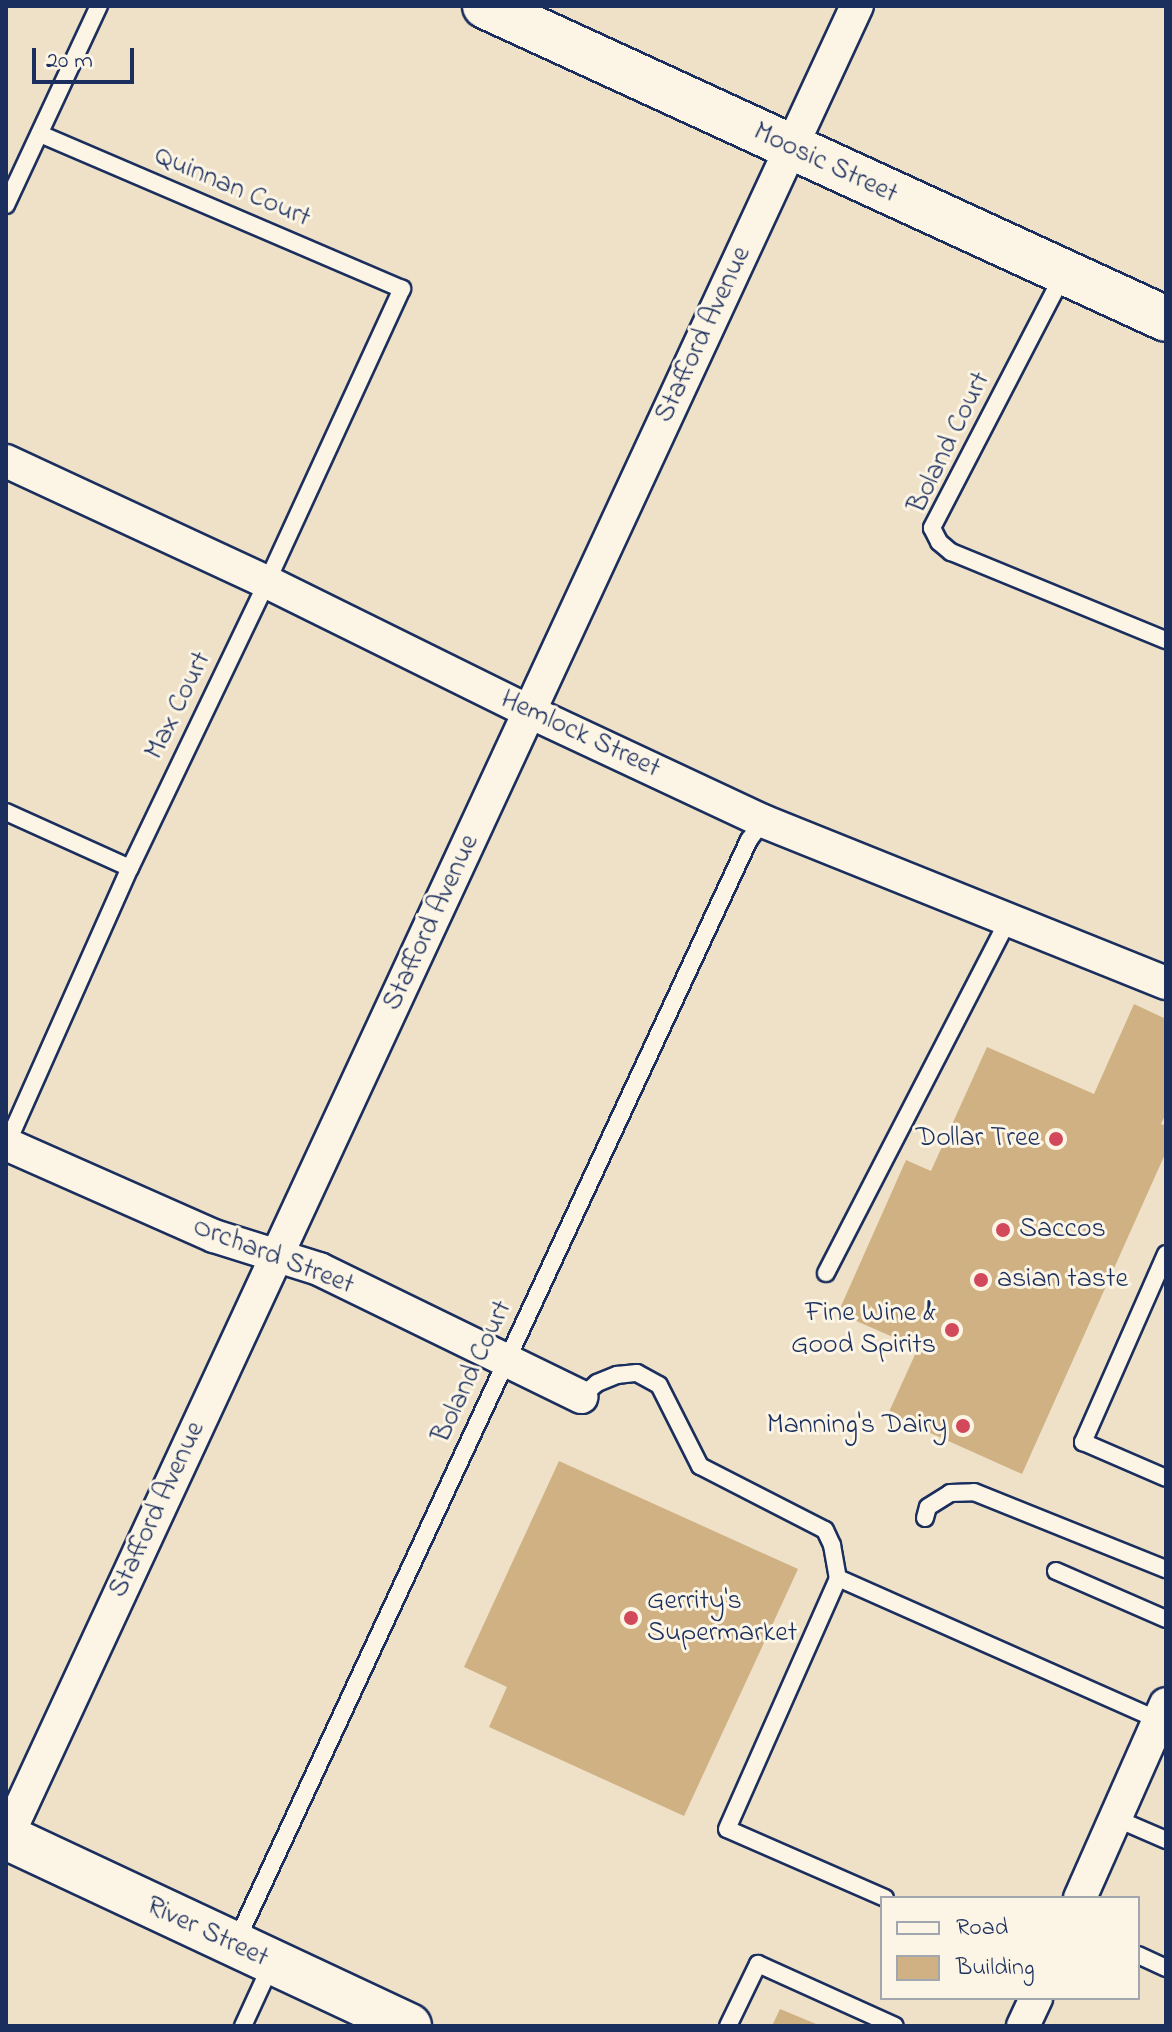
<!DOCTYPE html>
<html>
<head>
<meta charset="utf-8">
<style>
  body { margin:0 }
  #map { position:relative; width:1172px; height:2032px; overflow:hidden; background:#eee1c8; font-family:"Indie Flower",sans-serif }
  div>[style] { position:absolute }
  .building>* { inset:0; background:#cfb183 }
  .roads { filter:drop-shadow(2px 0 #1b2f5e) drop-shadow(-2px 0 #1b2f5e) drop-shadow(0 2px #1b2f5e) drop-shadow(0 -2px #1b2f5e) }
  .service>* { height:16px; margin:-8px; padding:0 8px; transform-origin:8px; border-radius:8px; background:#fcf5e5 }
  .minor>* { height:32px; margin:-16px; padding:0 16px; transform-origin:16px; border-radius:16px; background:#fcf5e5 }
  .secondary>* { height:44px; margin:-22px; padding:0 22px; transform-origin:22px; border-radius:22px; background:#fcf5e5 }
  .primary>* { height:44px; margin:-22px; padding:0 22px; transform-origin:22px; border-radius:22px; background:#fcf5e5 }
  .dots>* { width:22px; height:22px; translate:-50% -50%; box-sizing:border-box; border:4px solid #fcf5e5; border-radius:50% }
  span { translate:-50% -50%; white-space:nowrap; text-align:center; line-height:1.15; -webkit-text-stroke:6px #fcf5e5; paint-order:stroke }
  .street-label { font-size:28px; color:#1b2f5e }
  .poi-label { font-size:28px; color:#1b2f5e }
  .right { translate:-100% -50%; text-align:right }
  .left { translate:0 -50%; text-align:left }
  .frame { position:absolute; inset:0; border:8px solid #1b2f5e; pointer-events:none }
  .legend { position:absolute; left:880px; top:1896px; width:260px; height:104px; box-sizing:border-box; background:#fcf5e5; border:2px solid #a2a6af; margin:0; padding:10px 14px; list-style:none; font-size:24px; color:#1b2f5e }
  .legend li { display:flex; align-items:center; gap:16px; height:40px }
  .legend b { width:40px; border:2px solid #a2a6af }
  .scale { position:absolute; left:32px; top:48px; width:102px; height:36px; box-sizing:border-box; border:4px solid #1b2f5e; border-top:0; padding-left:10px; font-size:24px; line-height:28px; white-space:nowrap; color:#1b2f5e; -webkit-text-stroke:6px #fcf5e5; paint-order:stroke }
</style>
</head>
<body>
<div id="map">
  <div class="building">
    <div style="clip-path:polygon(1134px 1004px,1166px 1019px,1166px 1113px,1161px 1124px,1166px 1126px,1166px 1152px,1022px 1474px,888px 1414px,918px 1348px,838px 1313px,906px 1160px,931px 1171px,987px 1047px,1094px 1094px)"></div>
    <div style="clip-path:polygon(559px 1461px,798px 1569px,684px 1816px,489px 1727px,507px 1687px,464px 1667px)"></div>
    <div style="clip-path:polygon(780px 2009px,821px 2026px,772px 2026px)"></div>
  </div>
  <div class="roads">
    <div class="service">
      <div style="left:6px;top:205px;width:220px;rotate:-65deg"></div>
      <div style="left:1063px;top:275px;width:285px;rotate:117.4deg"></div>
      <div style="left:932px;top:528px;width:16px;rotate:63deg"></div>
      <div style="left:939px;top:542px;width:16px;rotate:40deg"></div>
      <div style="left:951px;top:552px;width:232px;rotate:22.3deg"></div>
      <div style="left:6px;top:812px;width:136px;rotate:24.3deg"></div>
      <div style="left:6px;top:1146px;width:304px;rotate:-66deg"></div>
      <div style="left:130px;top:868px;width:317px;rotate:-64.4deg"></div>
      <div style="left:267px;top:582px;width:323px;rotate:-65.3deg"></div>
      <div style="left:402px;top:289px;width:393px;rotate:-156.8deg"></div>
      <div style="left:1166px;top:1254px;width:206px;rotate:113.8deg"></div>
      <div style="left:1083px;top:1442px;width:90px;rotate:23.4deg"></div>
      <div style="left:826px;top:1273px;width:397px;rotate:-62.7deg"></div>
      <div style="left:581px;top:1397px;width:21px;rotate:-41deg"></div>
      <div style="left:597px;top:1383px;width:22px;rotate:-22deg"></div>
      <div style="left:617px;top:1375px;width:20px;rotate:-6deg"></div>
      <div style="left:637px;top:1373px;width:25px;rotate:29deg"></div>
      <div style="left:659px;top:1385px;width:91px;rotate:63.2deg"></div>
      <div style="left:700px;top:1466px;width:140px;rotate:27.1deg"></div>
      <div style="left:825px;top:1530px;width:17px;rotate:65deg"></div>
      <div style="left:832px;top:1545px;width:34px;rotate:80deg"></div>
      <div style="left:925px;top:1518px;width:11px;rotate:-75deg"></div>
      <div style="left:928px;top:1507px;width:26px;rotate:-32deg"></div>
      <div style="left:950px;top:1493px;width:24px;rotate:-2deg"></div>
      <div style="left:974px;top:1492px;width:207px;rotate:21.9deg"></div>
      <div style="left:1056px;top:1571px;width:120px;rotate:23.6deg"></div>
      <div style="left:1115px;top:1818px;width:56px;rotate:23.3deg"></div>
      <div style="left:885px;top:1898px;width:172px;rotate:-156.4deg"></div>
      <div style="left:727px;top:1829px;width:274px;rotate:-66.1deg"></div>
      <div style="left:838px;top:1578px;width:351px;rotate:23.9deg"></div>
      <div style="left:236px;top:1942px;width:1216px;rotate:-65.04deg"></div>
      <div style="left:749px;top:840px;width:24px;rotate:-54deg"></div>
      <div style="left:1138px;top:1955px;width:31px;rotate:25deg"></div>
      <div style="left:243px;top:2026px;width:67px;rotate:-65.3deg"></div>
      <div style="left:728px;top:2026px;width:69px;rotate:-64.2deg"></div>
      <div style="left:758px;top:1964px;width:150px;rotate:24.3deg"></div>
    </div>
    <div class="minor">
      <div style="left:6px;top:461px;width:288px;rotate:24.9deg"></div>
      <div style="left:267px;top:582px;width:293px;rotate:26.3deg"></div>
      <div style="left:530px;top:712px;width:257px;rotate:25.1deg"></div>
      <div style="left:763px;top:821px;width:434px;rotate:21.9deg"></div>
      <div style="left:6px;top:1144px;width:227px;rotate:23.9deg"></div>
      <div style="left:214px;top:1236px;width:110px;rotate:17.4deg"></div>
      <div style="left:319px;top:1269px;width:292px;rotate:26deg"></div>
      <div style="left:6px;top:1839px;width:2021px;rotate:-65.1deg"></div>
      <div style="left:1080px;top:1898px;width:212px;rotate:-66.1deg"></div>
      <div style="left:1023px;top:2026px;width:31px;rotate:-65deg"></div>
    </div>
    <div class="secondary">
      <div style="left:6px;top:1837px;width:445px;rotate:25.1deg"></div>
    </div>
    <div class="primary">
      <div style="left:485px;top:6px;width:749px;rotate:24.68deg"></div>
    </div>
  </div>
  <div class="dots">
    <div style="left:1056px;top:1139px;background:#d1495b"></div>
    <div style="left:1003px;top:1230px;background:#d1495b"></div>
    <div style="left:981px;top:1280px;background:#d1495b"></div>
    <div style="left:952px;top:1330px;background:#d1495b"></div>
    <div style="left:963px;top:1426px;background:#d1495b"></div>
    <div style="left:631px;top:1618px;background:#d1495b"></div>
  </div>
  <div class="street-label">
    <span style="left:825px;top:164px;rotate:25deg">Moosic Street</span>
    <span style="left:232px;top:188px;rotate:23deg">Quinnan Court</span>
    <span style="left:704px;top:335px;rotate:-65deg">Stafford Avenue</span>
    <span style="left:950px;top:443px;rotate:-64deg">Boland Court</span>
    <span style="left:179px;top:706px;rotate:-64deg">Max Court</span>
    <span style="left:580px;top:735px;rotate:25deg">Hemlock Street</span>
    <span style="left:432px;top:923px;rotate:-65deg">Stafford Avenue</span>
    <span style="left:273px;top:1257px;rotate:21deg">Orchard Street</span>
    <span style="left:473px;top:1372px;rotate:-65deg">Boland Court</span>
    <span style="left:158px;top:1510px;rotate:-65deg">Stafford Avenue</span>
    <span style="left:207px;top:1933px;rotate:25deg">River Street</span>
  </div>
  <div class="poi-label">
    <span class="right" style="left:1040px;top:1139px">Dollar Tree</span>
    <span class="left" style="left:1019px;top:1230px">Saccos</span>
    <span class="left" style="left:997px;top:1280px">asian taste</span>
    <span class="right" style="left:936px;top:1330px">Fine Wine &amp;<br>Good Spirits</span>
    <span class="right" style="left:947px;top:1426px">Manning's Dairy</span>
    <span class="left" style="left:647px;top:1618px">Gerrity's<br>Supermarket</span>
  </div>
  <div class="frame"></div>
  <ul class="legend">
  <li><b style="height:10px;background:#fcf5e5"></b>Road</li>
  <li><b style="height:22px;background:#cfb183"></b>Building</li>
  </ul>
  <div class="scale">20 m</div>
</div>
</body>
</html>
